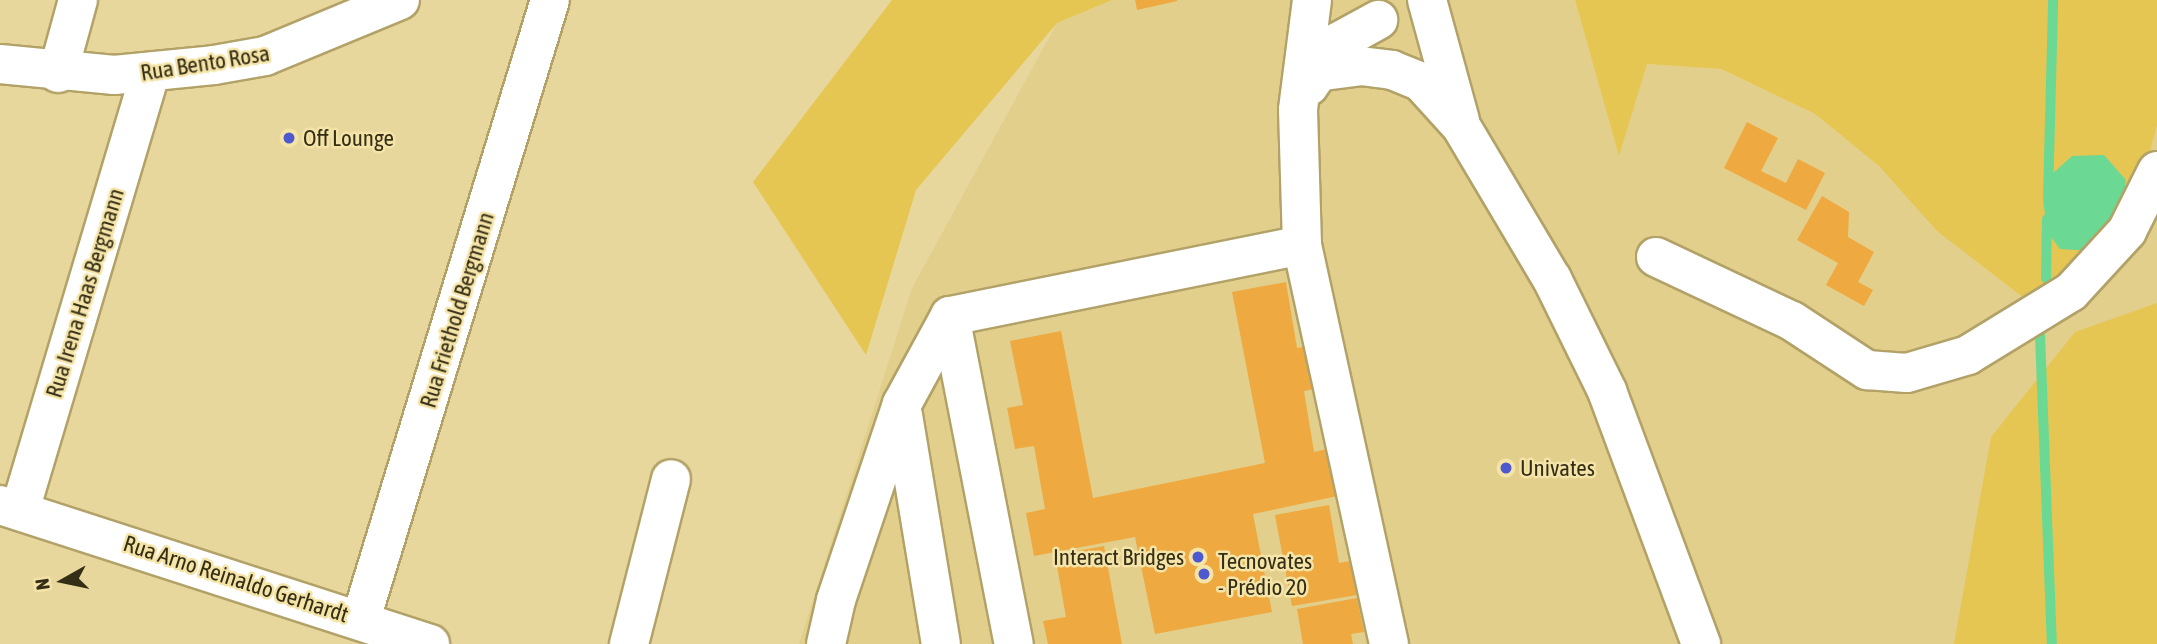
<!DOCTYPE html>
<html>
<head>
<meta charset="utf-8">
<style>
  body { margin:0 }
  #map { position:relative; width:2157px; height:644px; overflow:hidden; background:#e8d79c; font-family:"Asap Condensed",sans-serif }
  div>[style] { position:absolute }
  .built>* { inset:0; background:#e2cf8b }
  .green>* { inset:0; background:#e5c653 }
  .water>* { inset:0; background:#6bd894 }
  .stream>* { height:10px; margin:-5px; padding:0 5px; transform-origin:5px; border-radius:5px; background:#6bd894 }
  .building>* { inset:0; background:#eea940 }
  .roads { filter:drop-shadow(2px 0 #b2a268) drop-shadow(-2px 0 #b2a268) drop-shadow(0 2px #b2a268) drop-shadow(0 -2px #b2a268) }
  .minor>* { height:38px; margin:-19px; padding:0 19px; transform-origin:19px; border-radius:19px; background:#fff }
  .major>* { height:38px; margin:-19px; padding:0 19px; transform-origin:19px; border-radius:19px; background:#fff }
  .dots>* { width:19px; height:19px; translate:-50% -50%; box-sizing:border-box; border:4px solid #f5e4a8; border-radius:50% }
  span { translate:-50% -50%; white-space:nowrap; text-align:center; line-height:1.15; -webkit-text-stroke:5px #f5e4a8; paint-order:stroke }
  .street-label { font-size:23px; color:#352e16 }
  .poi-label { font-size:23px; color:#352e16 }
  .left { translate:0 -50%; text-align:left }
  .right { translate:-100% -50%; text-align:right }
  .north { position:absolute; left:28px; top:546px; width:70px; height:70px; -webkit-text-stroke:5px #f5e4a8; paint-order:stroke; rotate:261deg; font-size:19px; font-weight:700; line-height:28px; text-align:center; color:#352e16 }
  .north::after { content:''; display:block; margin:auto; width:24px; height:32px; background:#352e16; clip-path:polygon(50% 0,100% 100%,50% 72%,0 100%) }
</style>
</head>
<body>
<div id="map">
  <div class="built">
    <div style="clip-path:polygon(1112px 0,1575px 0,1619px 155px,1646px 64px,1720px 69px,1815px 114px,1879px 166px,2140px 187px,2157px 126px,2157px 644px,799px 644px,912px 288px,1057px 23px)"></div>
  </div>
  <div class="green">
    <div style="clip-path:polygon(892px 0,1112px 0,1057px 23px,916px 190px,866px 355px,753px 182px)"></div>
    <div style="clip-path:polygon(1575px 0,2157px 0,2157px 126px,2140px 187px,2097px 258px,2024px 298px,1937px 231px,1879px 166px,1815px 114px,1721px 69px,1647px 64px,1619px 156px)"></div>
    <div style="clip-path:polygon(2157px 303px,2157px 644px,1954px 644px,1991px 437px,2075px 332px)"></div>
  </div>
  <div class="water">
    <div style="clip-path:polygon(2104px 155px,2126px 180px,2122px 207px,2092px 251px,2060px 249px,2048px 233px,2043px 201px,2051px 175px,2072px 156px)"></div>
  </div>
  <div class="stream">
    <div style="left:2048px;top:197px;width:197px;rotate:-88.5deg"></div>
    <div style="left:2046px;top:278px;width:59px;rotate:-89deg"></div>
    <div style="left:2040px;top:335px;width:309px;rotate:87.8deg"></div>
  </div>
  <div class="building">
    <div style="clip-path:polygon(1135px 0,1177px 0,1177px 1px,1137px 10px)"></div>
    <div style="clip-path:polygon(1747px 122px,1778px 138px,1761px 171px,1786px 183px,1798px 159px,1825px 173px,1806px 210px,1724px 168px)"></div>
    <div style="clip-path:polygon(1822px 196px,1849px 212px,1848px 237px,1874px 252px,1858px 282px,1873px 290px,1864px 306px,1826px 285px,1838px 263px,1797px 240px)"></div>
    <div style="clip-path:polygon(1286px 282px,1297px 348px,1316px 345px,1323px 387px,1304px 391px,1314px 452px,1337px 447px,1347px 494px,1253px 514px,1272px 612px,1155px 634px,1135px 537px,1034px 556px,1026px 513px,1045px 509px,1034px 446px,1015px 449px,1007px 408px,1023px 405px,1010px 341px,1061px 331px,1093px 498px,1265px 463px,1232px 292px)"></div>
    <div style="clip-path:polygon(1329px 505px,1339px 563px,1356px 560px,1363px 594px,1292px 606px,1275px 515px)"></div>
    <div style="clip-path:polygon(1104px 546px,1122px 644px,1048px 644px,1043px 621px,1066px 617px,1055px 555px)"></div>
    <div style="clip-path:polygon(1357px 598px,1364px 632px,1351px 634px,1353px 644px,1303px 644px,1297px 609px)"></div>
  </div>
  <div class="roads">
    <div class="minor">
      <div style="left:1312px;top:0;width:111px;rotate:97.3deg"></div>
      <div style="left:1298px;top:110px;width:135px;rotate:88.3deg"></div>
      <div style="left:1302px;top:245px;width:408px;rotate:77.7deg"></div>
      <div style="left:1427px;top:0;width:125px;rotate:74.7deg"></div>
      <div style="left:1316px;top:72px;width:45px;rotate:-7.6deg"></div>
      <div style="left:1361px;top:66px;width:31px;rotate:7deg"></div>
      <div style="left:1392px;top:70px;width:31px;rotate:22deg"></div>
      <div style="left:1421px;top:82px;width:59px;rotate:47.7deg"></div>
      <div style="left:1461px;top:126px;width:178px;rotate:59.3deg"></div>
      <div style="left:1552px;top:279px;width:125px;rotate:63.8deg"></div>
      <div style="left:1607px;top:391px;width:270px;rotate:69.6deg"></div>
      <div style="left:58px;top:73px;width:76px;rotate:-74.7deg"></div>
      <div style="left:1309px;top:86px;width:53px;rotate:-56.6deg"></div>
      <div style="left:1338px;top:42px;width:46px;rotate:-28.8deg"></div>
      <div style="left:1656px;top:257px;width:150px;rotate:25.2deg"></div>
      <div style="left:1792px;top:321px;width:90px;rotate:33.2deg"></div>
      <div style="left:1867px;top:370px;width:40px;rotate:4.3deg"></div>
      <div style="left:1907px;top:373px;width:64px;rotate:-16.4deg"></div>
      <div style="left:1968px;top:355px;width:121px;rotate:-31.5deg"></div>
      <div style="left:2071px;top:292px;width:83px;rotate:-47.4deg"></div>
      <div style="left:2127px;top:231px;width:67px;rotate:-63.4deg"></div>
      <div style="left:950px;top:316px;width:334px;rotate:79deg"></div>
      <div style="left:903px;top:415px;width:232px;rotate:80.6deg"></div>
      <div style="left:0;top:505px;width:452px;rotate:17.9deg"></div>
      <div style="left:20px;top:510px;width:454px;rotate:-73.4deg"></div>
      <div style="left:361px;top:619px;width:647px;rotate:-73.02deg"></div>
      <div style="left:629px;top:644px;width:170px;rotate:-75.7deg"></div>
      <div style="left:826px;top:644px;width:45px;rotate:-77.2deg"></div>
      <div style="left:836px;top:600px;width:207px;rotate:-71.4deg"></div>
      <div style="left:902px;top:404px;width:100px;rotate:-61.4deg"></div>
      <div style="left:950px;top:316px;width:359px;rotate:-11.4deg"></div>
    </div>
    <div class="major">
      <div style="left:0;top:64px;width:115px;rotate:5.5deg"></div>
      <div style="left:114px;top:75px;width:100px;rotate:-5.7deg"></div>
      <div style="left:214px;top:65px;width:52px;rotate:-10deg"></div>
      <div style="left:265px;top:56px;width:146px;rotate:-22.5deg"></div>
    </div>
  </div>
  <div class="dots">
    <div style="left:289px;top:138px;background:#4e59cf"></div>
    <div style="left:1506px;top:468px;background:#4e59cf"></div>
    <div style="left:1198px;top:557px;background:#4e59cf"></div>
    <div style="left:1204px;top:574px;background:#4e59cf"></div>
  </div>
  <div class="street-label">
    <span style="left:205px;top:63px;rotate:-9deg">Rua Bento Rosa</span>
    <span style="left:85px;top:293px;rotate:-73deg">Rua Irena Haas Bergmann</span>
    <span style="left:457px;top:310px;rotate:-73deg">Rua Friethold Bergmann</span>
    <span style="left:236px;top:579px;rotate:18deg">Rua Arno Reinaldo Gerhardt</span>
  </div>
  <div class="poi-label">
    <span class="left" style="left:303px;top:138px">Off Lounge</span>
    <span class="left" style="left:1520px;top:468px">Univates</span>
    <span class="right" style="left:1184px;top:557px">Interact Bridges</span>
    <span class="left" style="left:1218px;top:574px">Tecnovates<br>- Prédio 20</span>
  </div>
  <div class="north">N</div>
</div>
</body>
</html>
